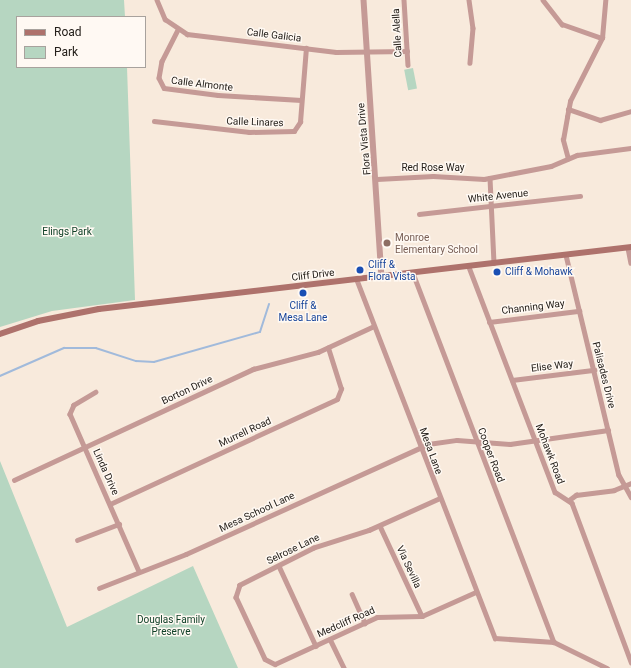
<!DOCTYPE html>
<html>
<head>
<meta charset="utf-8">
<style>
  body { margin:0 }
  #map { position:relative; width:631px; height:668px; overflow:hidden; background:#f8eadc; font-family:Roboto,sans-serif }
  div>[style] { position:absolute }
  .green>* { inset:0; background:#b6d6c1; transform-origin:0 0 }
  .stream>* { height:1.5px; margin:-0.75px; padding:0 0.75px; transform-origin:0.75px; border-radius:0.75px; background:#a1badb }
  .minor>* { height:4.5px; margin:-2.25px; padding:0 2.25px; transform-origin:2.25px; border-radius:2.25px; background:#c59a96 }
  .tertiary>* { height:5.5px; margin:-2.75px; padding:0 2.75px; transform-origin:2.75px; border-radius:2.75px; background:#c59a96 }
  .secondary>* { height:6px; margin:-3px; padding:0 3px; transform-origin:3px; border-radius:3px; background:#ae726c }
  .dots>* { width:11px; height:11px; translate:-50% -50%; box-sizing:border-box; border:2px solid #fff9f3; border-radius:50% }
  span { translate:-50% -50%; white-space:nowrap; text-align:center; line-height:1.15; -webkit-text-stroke:3px #fff9f3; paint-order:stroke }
  .street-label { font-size:10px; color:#25201b }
  .park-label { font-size:10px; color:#0f4027 }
  .education-label { font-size:10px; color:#785e54 }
  .left { translate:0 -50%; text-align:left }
  .transit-label { font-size:10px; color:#164399 }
  .legend { position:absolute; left:16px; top:16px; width:130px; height:52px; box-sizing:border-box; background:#fff9f3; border:1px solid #a8a29d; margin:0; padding:5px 7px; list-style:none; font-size:12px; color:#25201b }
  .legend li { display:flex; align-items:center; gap:8px; height:20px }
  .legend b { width:20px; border:1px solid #a8a29d }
</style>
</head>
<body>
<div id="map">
  <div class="green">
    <div style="clip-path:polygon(0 0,124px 0,125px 17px,17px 17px,17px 67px,127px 67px,135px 300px,52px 311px,0 327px)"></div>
    <div style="left:413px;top:68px;width:21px;height:9px;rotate:79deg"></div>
    <div style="clip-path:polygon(0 461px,67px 627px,193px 566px,238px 668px,0 668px)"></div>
  </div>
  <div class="stream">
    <div style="left:0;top:376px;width:70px;rotate:-23.6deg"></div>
    <div style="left:64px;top:348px;width:32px"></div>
    <div style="left:96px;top:348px;width:42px;rotate:18deg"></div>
    <div style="left:136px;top:361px;width:18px;rotate:3deg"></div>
    <div style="left:154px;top:362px;width:110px;rotate:-15.8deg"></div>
    <div style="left:260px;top:332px;width:29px;rotate:-72deg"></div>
  </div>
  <div class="minor">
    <div style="left:157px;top:0;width:21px;rotate:67deg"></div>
    <div style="left:165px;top:19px;width:27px;rotate:34deg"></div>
    <div style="left:187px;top:34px;width:150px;rotate:6.9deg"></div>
    <div style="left:336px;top:52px;width:71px;rotate:-0.8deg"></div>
    <div style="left:404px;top:0;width:65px;rotate:86.5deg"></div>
    <div style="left:469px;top:0;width:28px;rotate:82deg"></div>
    <div style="left:473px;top:28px;width:35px;rotate:95deg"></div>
    <div style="left:543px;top:0;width:31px;rotate:52deg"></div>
    <div style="left:562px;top:24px;width:42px;rotate:19.3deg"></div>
    <div style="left:178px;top:30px;width:35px;rotate:117deg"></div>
    <div style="left:162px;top:61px;width:17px;rotate:100deg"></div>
    <div style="left:159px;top:78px;width:11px;rotate:63deg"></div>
    <div style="left:164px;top:88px;width:54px;rotate:7.4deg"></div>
    <div style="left:218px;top:95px;width:83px;rotate:3.4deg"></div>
    <div style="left:568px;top:109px;width:34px;rotate:19deg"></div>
    <div style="left:600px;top:120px;width:32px;rotate:-16deg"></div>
    <div style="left:154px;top:121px;width:96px;rotate:6.6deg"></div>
    <div style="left:249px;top:132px;width:45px;rotate:-1.3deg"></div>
    <div style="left:294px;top:131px;width:11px;rotate:-56deg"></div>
    <div style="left:300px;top:122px;width:74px;rotate:-85.4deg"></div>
    <div style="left:568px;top:159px;width:20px;rotate:-105deg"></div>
    <div style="left:563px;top:140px;width:23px;rotate:-80deg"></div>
    <div style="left:567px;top:117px;width:16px;rotate:-79deg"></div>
    <div style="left:570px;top:101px;width:71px;rotate:-63.1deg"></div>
    <div style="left:602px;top:38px;width:38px;rotate:-85deg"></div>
    <div style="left:490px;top:178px;width:85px;rotate:87.3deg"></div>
    <div style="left:377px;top:179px;width:56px;rotate:-3.1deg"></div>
    <div style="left:433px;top:176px;width:51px;rotate:3.4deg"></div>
    <div style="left:484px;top:179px;width:68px;rotate:-11deg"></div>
    <div style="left:551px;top:166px;width:28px;rotate:-23deg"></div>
    <div style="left:577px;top:155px;width:54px;rotate:-7.4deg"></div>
    <div style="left:419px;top:214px;width:162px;rotate:-6.4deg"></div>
    <div style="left:628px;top:248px;width:15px;rotate:79deg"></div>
    <div style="left:566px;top:255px;width:226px;rotate:76.5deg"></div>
    <div style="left:619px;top:475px;width:25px;rotate:61deg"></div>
    <div style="left:469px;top:267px;width:241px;rotate:69.1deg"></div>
    <div style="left:555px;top:492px;width:20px;rotate:33deg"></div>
    <div style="left:572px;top:503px;width:170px;rotate:69.6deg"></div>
    <div style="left:413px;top:273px;width:395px;rotate:69.1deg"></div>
    <div style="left:357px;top:280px;width:384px;rotate:68.9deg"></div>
    <div style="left:495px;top:638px;width:59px;rotate:3.9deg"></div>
    <div style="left:554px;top:642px;width:59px;rotate:26.1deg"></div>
    <div style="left:489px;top:322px;width:91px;rotate:-7deg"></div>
    <div style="left:512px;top:380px;width:83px;rotate:-7deg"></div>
    <div style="left:96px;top:392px;width:26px;rotate:149deg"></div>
    <div style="left:74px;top:405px;width:10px;rotate:114deg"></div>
    <div style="left:70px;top:414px;width:171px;rotate:66.3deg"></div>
    <div style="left:14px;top:480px;width:264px;rotate:-24.9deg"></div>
    <div style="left:253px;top:369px;width:67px;rotate:-14.7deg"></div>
    <div style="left:318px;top:352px;width:60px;rotate:-24.8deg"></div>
    <div style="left:439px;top:499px;width:76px;rotate:155.8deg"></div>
    <div style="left:370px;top:530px;width:59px;rotate:162.2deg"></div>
    <div style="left:314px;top:548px;width:83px;rotate:153.4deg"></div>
    <div style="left:240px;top:585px;width:13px;rotate:108deg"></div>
    <div style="left:236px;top:597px;width:68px;rotate:64.9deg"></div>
    <div style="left:265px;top:659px;width:11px;rotate:27deg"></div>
    <div style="left:275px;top:664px;width:112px;rotate:-24.7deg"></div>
    <div style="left:377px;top:617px;width:45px;rotate:-1.3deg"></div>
    <div style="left:422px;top:616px;width:59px;rotate:-24deg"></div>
    <div style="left:569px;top:500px;width:9px;rotate:-36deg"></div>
    <div style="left:576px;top:495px;width:38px;rotate:-7deg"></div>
    <div style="left:614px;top:490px;width:18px;rotate:-22deg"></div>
    <div style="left:110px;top:504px;width:250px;rotate:-24.8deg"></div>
    <div style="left:337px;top:399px;width:11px;rotate:-68deg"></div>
    <div style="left:341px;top:389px;width:43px;rotate:-107.6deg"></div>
    <div style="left:380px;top:526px;width:99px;rotate:65deg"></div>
    <div style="left:77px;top:540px;width:45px;rotate:-20.9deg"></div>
    <div style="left:279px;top:566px;width:88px;rotate:65.2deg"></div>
    <div style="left:99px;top:588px;width:93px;rotate:-21.3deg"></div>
    <div style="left:186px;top:554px;width:266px;rotate:-24.4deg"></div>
    <div style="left:428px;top:444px;width:29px;rotate:-8deg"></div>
    <div style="left:457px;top:440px;width:53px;rotate:4.3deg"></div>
    <div style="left:510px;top:444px;width:99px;rotate:-8.1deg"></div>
    <div style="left:352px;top:594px;width:32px;rotate:66deg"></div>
    <div style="left:330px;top:639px;width:32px;rotate:64deg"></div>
  </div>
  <div class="tertiary">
    <div style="left:364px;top:0;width:277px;rotate:86.3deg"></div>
  </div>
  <div class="secondary">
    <div style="left:0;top:334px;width:40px;rotate:-18.9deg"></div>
    <div style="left:38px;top:321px;width:62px;rotate:-11.1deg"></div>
    <div style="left:99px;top:309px;width:536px;rotate:-6.65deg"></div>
  </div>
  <div class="dots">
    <div style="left:387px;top:243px;background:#8d6e63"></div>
    <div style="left:360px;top:270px;background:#1a4fb4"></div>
    <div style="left:497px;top:272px;background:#1a4fb4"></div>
    <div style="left:303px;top:293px;background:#1a4fb4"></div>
  </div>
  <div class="street-label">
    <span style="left:397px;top:33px;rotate:-93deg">Calle Alella</span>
    <span style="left:274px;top:35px;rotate:7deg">Calle Galicia</span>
    <span style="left:202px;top:84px;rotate:7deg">Calle Almonte</span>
    <span style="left:255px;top:122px;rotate:2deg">Calle Linares</span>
    <span style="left:364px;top:139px;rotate:-95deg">Flora Vista Drive</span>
    <span style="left:433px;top:168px">Red Rose Way</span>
    <span style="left:498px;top:196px;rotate:-6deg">White Avenue</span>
    <span style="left:313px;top:275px;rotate:-7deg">Cliff Drive</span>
    <span style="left:533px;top:307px;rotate:-7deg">Channing Way</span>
    <span style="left:552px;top:366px;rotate:-7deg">Elise Way</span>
    <span style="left:604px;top:375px;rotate:76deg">Palisades Drive</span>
    <span style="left:187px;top:390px;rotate:-25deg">Borton Drive</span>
    <span style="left:245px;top:432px;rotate:-25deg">Murrell Road</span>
    <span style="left:431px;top:451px;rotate:70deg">Mesa Lane</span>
    <span style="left:550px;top:454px;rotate:69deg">Mohawk Road</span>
    <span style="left:491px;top:455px;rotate:69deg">Cooper Road</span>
    <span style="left:106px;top:472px;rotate:66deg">Linda Drive</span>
    <span style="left:257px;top:512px;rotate:-25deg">Mesa School Lane</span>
    <span style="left:293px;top:549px;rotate:-26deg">Selrose Lane</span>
    <span style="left:409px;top:567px;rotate:65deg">Via Sevilla</span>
    <span style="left:346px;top:622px;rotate:-24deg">Medcliff Road</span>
  </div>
  <div class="park-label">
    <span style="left:67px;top:232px">Elings Park</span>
    <span style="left:171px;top:625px">Douglas Family<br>Preserve</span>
  </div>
  <div class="education-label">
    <span class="left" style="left:395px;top:243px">Monroe<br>Elementary School</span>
  </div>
  <div class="transit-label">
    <span class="left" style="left:368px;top:270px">Cliff &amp;<br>Flora Vista</span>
    <span class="left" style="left:505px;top:272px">Cliff &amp; Mohawk</span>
    <span style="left:303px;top:311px">Cliff &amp;<br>Mesa Lane</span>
  </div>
  <ul class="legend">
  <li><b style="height:5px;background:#ae726c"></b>Road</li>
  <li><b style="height:11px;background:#b6d6c1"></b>Park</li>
  </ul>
</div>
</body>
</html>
